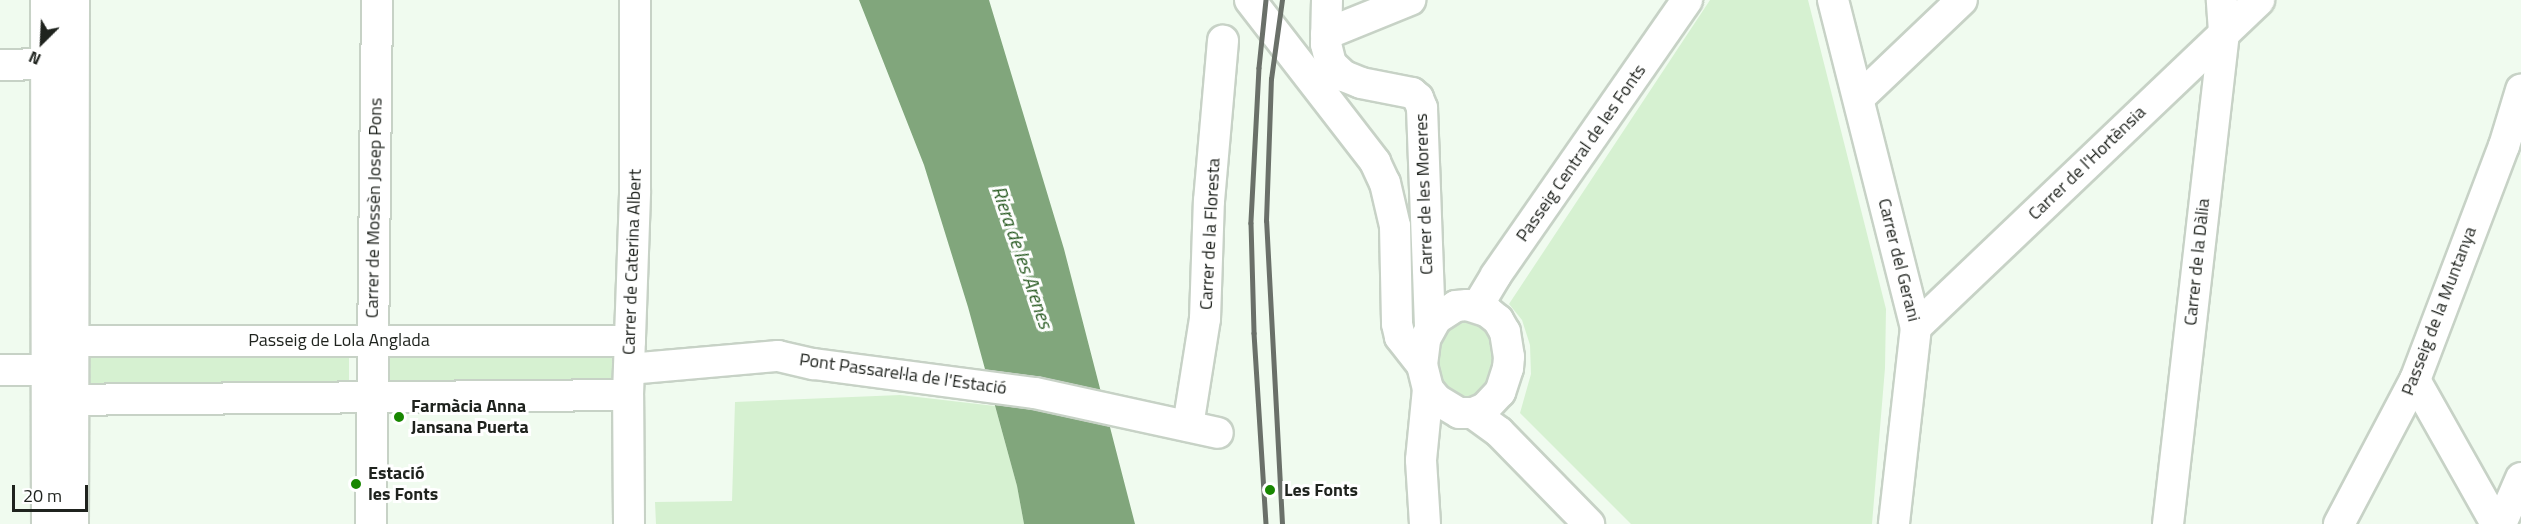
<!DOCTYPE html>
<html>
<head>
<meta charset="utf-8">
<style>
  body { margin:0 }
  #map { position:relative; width:2521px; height:524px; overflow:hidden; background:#f0fbef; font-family:"Titillium Web",sans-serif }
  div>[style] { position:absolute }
  .green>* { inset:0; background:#d6f1d1; transform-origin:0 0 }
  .water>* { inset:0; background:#81a67c }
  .roads { filter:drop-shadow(2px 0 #c7d2c6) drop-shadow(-2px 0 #c7d2c6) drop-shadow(0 2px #c7d2c6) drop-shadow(0 -2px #c7d2c6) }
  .street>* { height:30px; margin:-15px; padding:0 15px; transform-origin:15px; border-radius:15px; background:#fff }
  .secondary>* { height:33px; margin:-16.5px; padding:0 16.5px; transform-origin:16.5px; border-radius:16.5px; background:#fff }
  .rail>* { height:4.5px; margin:-2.25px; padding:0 2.25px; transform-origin:2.25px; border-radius:2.25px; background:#6a7069 }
  .dots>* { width:16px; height:16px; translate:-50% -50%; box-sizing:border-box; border:3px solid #fff; border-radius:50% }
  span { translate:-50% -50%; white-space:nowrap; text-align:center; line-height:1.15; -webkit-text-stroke:6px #fff; paint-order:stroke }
  .street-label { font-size:18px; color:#1f231e }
  .poi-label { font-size:18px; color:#1f231e; font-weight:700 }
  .left { translate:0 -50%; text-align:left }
  .water-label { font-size:20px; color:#285a21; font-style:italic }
  .north { position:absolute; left:12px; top:12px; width:60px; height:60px; -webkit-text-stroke:4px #fff; paint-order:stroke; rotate:204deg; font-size:16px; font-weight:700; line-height:24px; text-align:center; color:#1f231e }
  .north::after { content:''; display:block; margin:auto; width:21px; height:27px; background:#1f231e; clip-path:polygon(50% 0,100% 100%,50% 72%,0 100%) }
  .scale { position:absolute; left:12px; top:485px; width:76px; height:27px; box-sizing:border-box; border:3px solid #1f231e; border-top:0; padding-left:8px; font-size:18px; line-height:21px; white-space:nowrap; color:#1f231e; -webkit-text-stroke:4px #fff; paint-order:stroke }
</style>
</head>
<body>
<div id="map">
  <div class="green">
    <div style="clip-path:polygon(1710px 0,1808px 0,1886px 309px,1885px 368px,1872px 524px,1631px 524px,1520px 413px,1531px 374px,1530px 345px,1522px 320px,1509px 304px)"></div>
    <div style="clip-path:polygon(1460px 320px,1473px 320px,1487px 329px,1492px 337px,1495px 366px,1483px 392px,1470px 400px,1454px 396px,1440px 382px,1436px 364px,1438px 343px,1446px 328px)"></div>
    <div style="left:349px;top:351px;width:33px;height:267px;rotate:90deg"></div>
    <div style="left:613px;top:353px;width:35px;height:228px;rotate:90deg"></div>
    <div style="clip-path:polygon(900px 395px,995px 406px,1017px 486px,1024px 524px,656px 524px,655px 502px,732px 501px,735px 402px)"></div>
  </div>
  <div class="water">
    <div style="clip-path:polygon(859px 0,989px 0,1064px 249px,1135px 524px,1024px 524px,1017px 486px,968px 307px,924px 165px)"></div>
  </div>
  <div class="roads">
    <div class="street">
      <div style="left:1250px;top:0;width:205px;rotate:52.3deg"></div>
      <div style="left:1375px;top:162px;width:23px;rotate:65deg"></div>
      <div style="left:1385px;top:183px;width:44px;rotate:76.9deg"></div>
      <div style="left:1395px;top:226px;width:98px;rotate:88.8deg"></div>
      <div style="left:1397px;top:324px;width:13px;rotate:77deg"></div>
      <div style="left:1400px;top:337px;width:36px;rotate:52deg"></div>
      <div style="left:1327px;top:0;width:44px;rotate:91.3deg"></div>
      <div style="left:1326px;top:44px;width:21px;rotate:76deg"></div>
      <div style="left:1331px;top:64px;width:18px;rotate:43deg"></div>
      <div style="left:1344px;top:76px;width:18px;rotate:22deg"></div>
      <div style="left:1361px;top:83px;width:52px;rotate:11.1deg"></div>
      <div style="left:1412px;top:93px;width:8px;rotate:40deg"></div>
      <div style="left:1418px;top:98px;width:11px;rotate:68deg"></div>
      <div style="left:1422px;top:108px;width:221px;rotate:87.9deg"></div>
      <div style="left:1833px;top:0;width:337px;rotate:75.8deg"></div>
      <div style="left:1916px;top:327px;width:198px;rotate:96.4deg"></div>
      <div style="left:1326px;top:34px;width:91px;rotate:-22deg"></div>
      <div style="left:0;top:65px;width:47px;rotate:-1.2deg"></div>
      <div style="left:1859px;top:98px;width:142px;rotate:-43.6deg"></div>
      <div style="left:1467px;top:305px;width:22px;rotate:18deg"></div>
      <div style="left:1488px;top:312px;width:13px;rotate:39deg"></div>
      <div style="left:1498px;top:320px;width:14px;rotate:60deg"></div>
      <div style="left:1505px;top:332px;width:25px;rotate:81deg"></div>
      <div style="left:1509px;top:357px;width:11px;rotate:95deg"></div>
      <div style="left:1508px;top:368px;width:25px;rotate:108deg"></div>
      <div style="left:1500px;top:392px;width:22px;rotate:133deg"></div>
      <div style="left:1485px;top:408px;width:13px;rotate:157deg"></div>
      <div style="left:1473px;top:413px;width:14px;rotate:180deg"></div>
      <div style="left:1459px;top:413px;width:26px;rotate:-149deg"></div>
      <div style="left:1437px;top:400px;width:14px;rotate:-129deg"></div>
      <div style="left:1428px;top:389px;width:25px;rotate:-104deg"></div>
      <div style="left:1422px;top:365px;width:26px;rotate:-83deg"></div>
      <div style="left:1425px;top:339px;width:23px;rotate:-61deg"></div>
      <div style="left:1436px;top:319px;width:24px;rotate:-33deg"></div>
      <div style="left:1456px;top:306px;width:11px;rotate:-5deg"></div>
      <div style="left:1477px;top:307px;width:37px;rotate:-59deg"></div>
      <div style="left:1496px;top:275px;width:335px;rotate:-55.2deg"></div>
      <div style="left:1916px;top:327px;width:474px;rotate:-43.6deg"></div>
      <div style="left:49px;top:341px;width:581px"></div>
      <div style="left:629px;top:369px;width:150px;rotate:-5deg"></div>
      <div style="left:778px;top:356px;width:37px;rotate:13deg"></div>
      <div style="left:814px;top:364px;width:223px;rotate:7.5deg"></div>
      <div style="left:1035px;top:393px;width:187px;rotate:12.3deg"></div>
      <div style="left:0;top:370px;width:48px"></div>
      <div style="left:2415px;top:380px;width:165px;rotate:60.6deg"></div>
      <div style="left:48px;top:400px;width:580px;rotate:-0.49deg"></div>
      <div style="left:1473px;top:413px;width:32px;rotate:36deg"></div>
      <div style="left:1499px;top:432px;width:129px;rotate:45.6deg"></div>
      <div style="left:1188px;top:426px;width:108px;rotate:-81deg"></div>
      <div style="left:1205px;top:319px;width:118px;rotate:-88.1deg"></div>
      <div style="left:1209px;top:201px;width:161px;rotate:-85deg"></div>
      <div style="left:371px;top:524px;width:524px;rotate:-89.34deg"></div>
      <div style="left:629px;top:524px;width:129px;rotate:-90.4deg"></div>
      <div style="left:628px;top:395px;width:204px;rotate:-88deg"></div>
      <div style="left:635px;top:191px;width:191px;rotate:-90deg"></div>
      <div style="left:1425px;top:524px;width:64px;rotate:-93.6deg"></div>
      <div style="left:1421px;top:460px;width:71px;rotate:-84.4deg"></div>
      <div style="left:2168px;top:524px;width:495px;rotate:-83.5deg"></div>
      <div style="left:2224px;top:32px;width:32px;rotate:-94deg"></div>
      <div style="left:2339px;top:524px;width:163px;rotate:-62.2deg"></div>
      <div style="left:2415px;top:380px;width:250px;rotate:-69.2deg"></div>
      <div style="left:2504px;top:146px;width:59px;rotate:-73.1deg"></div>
      <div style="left:2501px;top:524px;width:50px;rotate:-66.5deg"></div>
    </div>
    <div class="secondary">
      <div style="left:47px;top:0;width:524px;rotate:89.89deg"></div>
      <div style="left:71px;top:524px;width:524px;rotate:-89.89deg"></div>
    </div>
  </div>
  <div class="rail">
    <div style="left:1266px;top:0;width:68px;rotate:95.9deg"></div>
    <div style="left:1259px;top:68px;width:155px;rotate:93deg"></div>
    <div style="left:1251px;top:223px;width:110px;rotate:88.4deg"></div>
    <div style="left:1254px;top:333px;width:191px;rotate:86.4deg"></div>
    <div style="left:1282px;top:524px;width:303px;rotate:-93deg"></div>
    <div style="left:1266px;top:221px;width:142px;rotate:-88deg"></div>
    <div style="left:1271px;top:79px;width:80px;rotate:-82.1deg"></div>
  </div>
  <div class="dots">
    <div style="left:399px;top:417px;background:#188700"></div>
    <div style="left:356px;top:484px;background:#188700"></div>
    <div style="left:1270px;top:490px;background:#188700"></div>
  </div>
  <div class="street-label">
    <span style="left:1581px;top:153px;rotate:-55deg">Passeig Central de les Fonts</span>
    <span style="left:2087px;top:163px;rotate:-44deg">Carrer de l'Hortènsia</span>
    <span style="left:1424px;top:194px;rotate:-92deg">Carrer de les Moreres</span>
    <span style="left:374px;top:208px;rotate:-89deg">Carrer de Mossèn Josep Pons</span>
    <span style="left:1210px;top:234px;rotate:-87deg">Carrer de la Floresta</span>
    <span style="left:1899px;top:260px;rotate:76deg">Carrer del Gerani</span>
    <span style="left:632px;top:262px;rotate:-88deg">Carrer de Caterina Albert</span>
    <span style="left:2197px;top:262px;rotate:-84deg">Carrer de la Dàlia</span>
    <span style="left:2439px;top:311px;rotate:-69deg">Passeig de la Muntanya</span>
    <span style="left:339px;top:340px">Passeig de Lola Anglada</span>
    <span style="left:903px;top:374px;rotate:8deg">Pont Passarel·la de l'Estació</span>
  </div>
  <div class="poi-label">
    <span class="left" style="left:411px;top:417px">Farmàcia Anna<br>Jansana Puerta</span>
    <span class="left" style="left:368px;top:484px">Estació<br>les Fonts</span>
    <span class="left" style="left:1284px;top:490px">Les Fonts</span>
  </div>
  <div class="water-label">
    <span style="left:1023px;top:257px;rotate:71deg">Riera de les Arenes</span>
  </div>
  <div class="north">N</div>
  <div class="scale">20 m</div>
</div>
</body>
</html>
